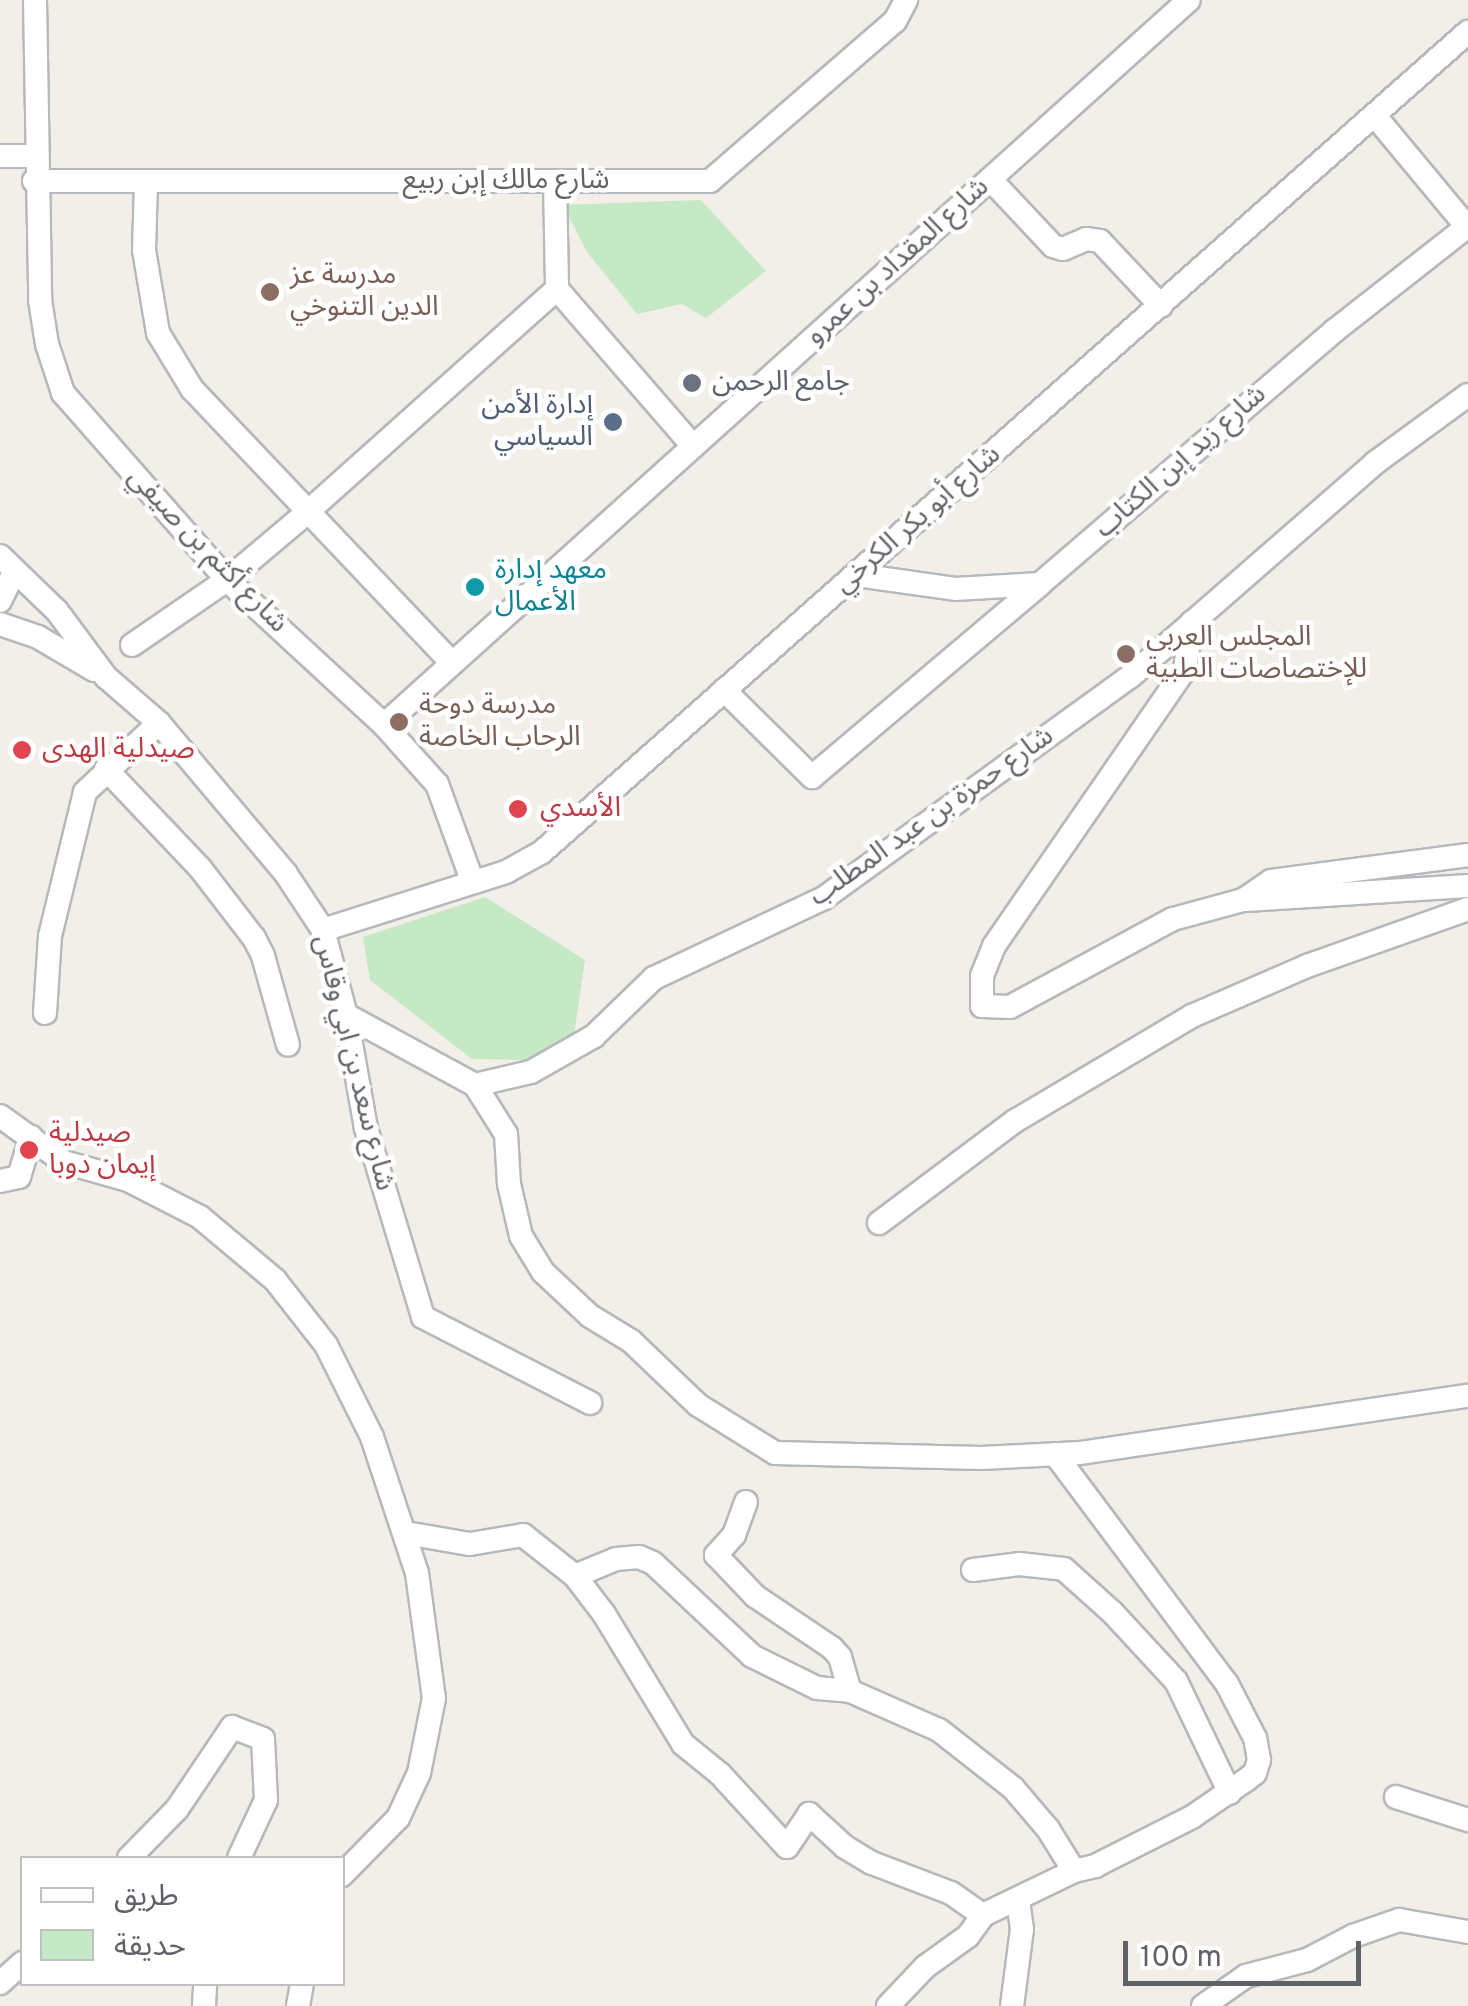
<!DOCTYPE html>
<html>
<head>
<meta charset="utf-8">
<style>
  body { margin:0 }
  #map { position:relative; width:1468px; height:2006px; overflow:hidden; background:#f1efe8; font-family:Overpass,"Noto Sans Arabic",sans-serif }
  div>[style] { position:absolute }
  .green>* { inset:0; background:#c5e8c5 }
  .roads { filter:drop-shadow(2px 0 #b5b8bc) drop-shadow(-2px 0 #b5b8bc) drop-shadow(0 2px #b5b8bc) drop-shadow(0 -2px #b5b8bc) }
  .minor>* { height:22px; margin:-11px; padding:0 11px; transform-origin:11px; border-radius:11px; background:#fff }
  .dots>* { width:28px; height:28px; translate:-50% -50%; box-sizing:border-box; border:5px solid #fff; border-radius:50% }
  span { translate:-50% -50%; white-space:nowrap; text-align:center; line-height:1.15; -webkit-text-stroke:9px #fff; paint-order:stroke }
  .street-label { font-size:28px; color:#5f6368 }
  .education-label { font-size:28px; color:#785e54 }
  .left { translate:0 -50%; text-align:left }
  .worship-label { font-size:28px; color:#5b616d }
  .service-label { font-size:28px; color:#4e5e75 }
  .right { translate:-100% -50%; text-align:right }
  .culture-label { font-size:28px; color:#0d838f }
  .health-label { font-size:28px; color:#be3a42 }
  .legend { position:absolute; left:20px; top:1856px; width:325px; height:130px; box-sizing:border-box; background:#fff; border:2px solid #bfc1c3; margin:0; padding:12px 18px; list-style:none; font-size:30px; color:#5f6368 }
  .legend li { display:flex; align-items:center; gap:20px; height:50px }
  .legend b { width:50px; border:2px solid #bfc1c3 }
  .scale { position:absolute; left:1123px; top:1941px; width:238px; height:45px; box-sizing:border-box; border:5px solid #5f6368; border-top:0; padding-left:12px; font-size:30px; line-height:35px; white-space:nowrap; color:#5f6368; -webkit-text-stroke:8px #fff; paint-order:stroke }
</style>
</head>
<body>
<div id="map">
  <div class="green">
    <div style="clip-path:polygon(701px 200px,766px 271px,706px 318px,682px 304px,637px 314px,587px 252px,563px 205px)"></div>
    <div style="clip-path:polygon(485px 897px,585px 960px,574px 1035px,524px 1060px,472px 1059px,370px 980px,363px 937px)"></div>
  </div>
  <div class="roads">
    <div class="minor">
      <div style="left:35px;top:0;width:300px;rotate:89deg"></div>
      <div style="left:40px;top:300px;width:45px;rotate:81deg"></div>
      <div style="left:47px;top:344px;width:52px;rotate:71.9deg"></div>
      <div style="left:63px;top:393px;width:249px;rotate:48.7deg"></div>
      <div style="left:227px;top:580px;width:214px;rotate:42.7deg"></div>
      <div style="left:384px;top:725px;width:79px;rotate:48.1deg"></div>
      <div style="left:437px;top:784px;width:102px;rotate:70deg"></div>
      <div style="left:1375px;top:116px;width:144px;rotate:50.3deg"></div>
      <div style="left:0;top:156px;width:34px"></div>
      <div style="left:990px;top:179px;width:92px;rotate:46.8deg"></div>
      <div style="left:1053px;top:246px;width:10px;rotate:17deg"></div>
      <div style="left:1063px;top:249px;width:25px;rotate:-23deg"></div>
      <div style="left:1086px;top:239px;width:14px;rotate:8deg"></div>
      <div style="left:1100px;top:241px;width:89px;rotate:46.8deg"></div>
      <div style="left:34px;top:181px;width:676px"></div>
      <div style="left:710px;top:181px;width:245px;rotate:-40.9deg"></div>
      <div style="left:895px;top:21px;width:24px;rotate:-62deg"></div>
      <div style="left:555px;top:181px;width:108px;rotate:88.9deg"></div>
      <div style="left:557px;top:289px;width:208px;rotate:49.1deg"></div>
      <div style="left:146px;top:183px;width:67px;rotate:91.7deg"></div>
      <div style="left:144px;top:250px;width:84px;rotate:80.4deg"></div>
      <div style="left:158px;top:333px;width:66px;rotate:58.7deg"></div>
      <div style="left:192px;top:389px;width:378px;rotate:46.5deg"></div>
      <div style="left:0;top:556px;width:79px;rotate:44deg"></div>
      <div style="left:57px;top:611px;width:82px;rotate:53.4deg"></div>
      <div style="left:106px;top:677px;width:70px;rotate:41deg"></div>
      <div style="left:159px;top:723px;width:197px;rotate:49.9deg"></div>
      <div style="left:286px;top:874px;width:67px;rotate:56.5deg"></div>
      <div style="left:323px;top:930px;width:88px;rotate:74.9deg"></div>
      <div style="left:346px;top:1015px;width:115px;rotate:80deg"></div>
      <div style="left:366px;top:1128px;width:197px;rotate:73.2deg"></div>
      <div style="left:423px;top:1317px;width:188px;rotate:27.2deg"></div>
      <div style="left:857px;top:575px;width:99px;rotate:8.1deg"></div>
      <div style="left:955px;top:589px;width:85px;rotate:-3.4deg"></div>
      <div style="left:1040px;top:584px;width:388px;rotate:-40.7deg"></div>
      <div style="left:1334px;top:331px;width:170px;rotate:-38.1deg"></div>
      <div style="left:0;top:601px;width:32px;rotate:-64deg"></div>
      <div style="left:1192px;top:622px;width:48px;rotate:98.5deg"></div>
      <div style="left:1185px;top:669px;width:336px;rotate:124.6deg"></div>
      <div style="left:994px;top:946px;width:32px;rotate:112deg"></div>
      <div style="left:982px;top:976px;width:30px;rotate:90deg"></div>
      <div style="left:982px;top:1006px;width:28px;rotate:2deg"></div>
      <div style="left:1010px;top:1007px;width:185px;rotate:-28.4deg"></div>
      <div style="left:1173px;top:919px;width:73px;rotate:-15.2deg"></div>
      <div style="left:1243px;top:900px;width:34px;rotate:-34deg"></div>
      <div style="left:1271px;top:881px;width:199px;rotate:-7.5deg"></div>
      <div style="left:0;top:624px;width:40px;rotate:18.9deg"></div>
      <div style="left:38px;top:637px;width:65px;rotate:30.5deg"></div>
      <div style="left:132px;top:645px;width:115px;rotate:-34.4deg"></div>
      <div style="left:227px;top:580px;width:99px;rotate:-40.1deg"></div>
      <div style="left:303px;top:516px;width:341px;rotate:-41.8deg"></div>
      <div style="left:724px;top:690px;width:124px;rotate:44.7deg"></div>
      <div style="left:812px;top:777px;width:299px;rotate:-40.2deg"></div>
      <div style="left:384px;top:725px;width:1083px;rotate:-42.01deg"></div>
      <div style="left:106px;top:769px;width:137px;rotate:46.5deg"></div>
      <div style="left:200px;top:868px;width:88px;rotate:52.4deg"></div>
      <div style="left:254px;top:938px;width:20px;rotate:63deg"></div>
      <div style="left:263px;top:956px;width:92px;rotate:74.3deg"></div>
      <div style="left:1246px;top:900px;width:222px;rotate:-3.6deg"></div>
      <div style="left:323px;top:930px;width:192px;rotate:-17.6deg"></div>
      <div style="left:506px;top:872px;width:41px;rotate:-29.1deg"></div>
      <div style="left:542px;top:852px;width:1237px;rotate:-41.53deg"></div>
      <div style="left:45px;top:1013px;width:77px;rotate:-86.3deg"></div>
      <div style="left:50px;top:936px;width:148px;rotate:-76.3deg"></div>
      <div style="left:85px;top:792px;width:101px;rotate:-43deg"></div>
      <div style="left:346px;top:1015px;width:147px;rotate:28.5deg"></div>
      <div style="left:475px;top:1085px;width:57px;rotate:-13.1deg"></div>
      <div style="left:531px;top:1072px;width:73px;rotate:-29.7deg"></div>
      <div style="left:594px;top:1036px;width:83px;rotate:-44deg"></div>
      <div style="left:654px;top:978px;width:188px;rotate:-25.2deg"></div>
      <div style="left:824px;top:898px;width:379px;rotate:-35.9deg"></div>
      <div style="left:1131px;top:676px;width:324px;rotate:-41.1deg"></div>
      <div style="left:1375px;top:463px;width:115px;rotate:-36.2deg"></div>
      <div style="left:475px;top:1085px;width:58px;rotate:57.7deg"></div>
      <div style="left:506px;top:1134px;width:50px;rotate:86.6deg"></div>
      <div style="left:509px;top:1184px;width:53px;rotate:77deg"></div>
      <div style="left:521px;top:1236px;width:42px;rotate:58.6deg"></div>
      <div style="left:543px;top:1272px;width:64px;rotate:43.1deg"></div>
      <div style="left:590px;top:1316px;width:48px;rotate:31.4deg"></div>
      <div style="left:631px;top:1341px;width:93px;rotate:43.7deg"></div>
      <div style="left:698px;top:1405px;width:91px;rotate:31.9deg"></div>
      <div style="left:775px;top:1453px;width:206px;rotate:1.4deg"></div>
      <div style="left:981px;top:1458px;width:99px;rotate:-2.9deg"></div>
      <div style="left:1080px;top:1453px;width:392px;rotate:-8.4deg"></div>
      <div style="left:0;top:1116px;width:79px;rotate:35.7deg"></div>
      <div style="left:64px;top:1162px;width:66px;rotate:15.7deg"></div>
      <div style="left:128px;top:1180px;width:81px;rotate:27.2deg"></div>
      <div style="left:200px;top:1217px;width:98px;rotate:40deg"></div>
      <div style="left:275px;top:1280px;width:83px;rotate:51.9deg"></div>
      <div style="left:326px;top:1345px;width:103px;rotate:63.4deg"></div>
      <div style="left:372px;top:1437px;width:143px;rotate:71.7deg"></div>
      <div style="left:417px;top:1573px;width:126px;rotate:82.3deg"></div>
      <div style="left:434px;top:1698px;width:76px;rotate:101.3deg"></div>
      <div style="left:419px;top:1773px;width:50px;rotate:115deg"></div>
      <div style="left:398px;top:1818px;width:80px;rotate:134.5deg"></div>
      <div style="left:0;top:1181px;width:19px;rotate:-12deg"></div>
      <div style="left:19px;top:1177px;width:42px;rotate:-73.3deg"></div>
      <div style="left:879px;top:1223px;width:170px;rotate:-36.9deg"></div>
      <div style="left:1015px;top:1121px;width:206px;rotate:-30.7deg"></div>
      <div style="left:1192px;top:1016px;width:125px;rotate:-23.5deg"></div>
      <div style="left:1307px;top:966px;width:171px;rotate:-19.5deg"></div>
      <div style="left:746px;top:1502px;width:35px;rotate:110deg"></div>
      <div style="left:734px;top:1535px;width:27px;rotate:132deg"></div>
      <div style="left:716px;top:1555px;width:57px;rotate:46.4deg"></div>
      <div style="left:755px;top:1596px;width:93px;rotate:34deg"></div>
      <div style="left:832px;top:1648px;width:12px;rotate:48deg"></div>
      <div style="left:840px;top:1657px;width:35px;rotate:74deg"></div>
      <div style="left:406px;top:1533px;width:65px;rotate:9.8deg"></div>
      <div style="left:470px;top:1544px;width:54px;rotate:-9.6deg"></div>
      <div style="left:523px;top:1535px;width:66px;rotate:38.3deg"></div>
      <div style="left:575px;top:1576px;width:48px;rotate:52.7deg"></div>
      <div style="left:604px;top:1614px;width:152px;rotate:58.7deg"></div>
      <div style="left:683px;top:1744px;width:48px;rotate:39deg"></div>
      <div style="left:720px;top:1774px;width:99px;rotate:47.5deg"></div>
      <div style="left:787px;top:1847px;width:40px;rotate:-56deg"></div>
      <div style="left:809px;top:1814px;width:49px;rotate:42.5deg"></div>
      <div style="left:845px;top:1847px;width:31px;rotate:31deg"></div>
      <div style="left:872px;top:1863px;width:85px;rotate:20.8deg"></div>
      <div style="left:951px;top:1893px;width:39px;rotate:35deg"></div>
      <div style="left:983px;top:1915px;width:101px;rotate:-25.8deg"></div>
      <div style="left:1074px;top:1871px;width:22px;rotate:-13deg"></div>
      <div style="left:1095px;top:1866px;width:109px;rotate:-26.8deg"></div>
      <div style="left:1192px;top:1817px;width:65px;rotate:-34.4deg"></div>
      <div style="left:1246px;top:1780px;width:11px;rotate:-38deg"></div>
      <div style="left:1255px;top:1773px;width:14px;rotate:-73deg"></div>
      <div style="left:1259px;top:1760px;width:22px;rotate:-100deg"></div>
      <div style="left:1255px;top:1738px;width:61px;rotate:-117.4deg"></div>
      <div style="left:1227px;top:1684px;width:287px;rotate:-126.8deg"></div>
      <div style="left:973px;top:1570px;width:46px;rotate:-7.4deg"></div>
      <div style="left:1019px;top:1564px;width:45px;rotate:6.3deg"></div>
      <div style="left:1064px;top:1569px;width:64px;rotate:41.9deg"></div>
      <div style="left:1112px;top:1612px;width:94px;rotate:47.2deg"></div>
      <div style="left:1176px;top:1681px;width:124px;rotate:64.3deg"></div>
      <div style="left:575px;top:1576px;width:44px;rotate:-22.5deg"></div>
      <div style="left:616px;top:1559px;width:23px;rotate:-5deg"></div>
      <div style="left:639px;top:1557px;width:15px;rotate:23deg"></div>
      <div style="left:653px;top:1563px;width:136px;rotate:43.2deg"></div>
      <div style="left:752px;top:1656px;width:72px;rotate:26.2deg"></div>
      <div style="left:817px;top:1688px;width:33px;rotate:5deg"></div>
      <div style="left:850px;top:1691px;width:97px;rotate:23.7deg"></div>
      <div style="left:939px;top:1730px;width:94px;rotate:38.1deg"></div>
      <div style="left:1013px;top:1788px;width:54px;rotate:49.5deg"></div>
      <div style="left:1048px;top:1829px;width:49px;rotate:58.2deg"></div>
      <div style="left:1396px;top:1797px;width:76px;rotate:17.7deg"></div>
      <div style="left:129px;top:1858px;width:69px;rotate:-45.6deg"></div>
      <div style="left:177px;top:1809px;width:99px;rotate:-56.1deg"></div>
      <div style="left:232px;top:1727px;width:33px;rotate:21deg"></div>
      <div style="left:263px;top:1739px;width:61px;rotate:87.2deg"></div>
      <div style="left:266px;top:1800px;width:64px;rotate:115deg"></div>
      <div style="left:0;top:1983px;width:30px;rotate:-42deg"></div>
      <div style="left:204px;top:2006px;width:22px;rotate:-87deg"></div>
      <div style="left:298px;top:2006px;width:22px;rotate:-80deg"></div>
      <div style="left:888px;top:2006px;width:54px;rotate:-46.5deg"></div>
      <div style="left:925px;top:1967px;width:53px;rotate:-35.8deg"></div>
      <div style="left:968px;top:1936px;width:26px;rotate:-54deg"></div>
      <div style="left:1012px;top:2006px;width:78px;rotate:-82.6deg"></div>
      <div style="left:1022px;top:1929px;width:29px;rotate:-98deg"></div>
      <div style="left:1203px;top:2006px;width:52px;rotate:-34.9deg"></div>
      <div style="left:1246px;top:1976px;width:63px;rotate:-14.7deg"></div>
      <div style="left:1307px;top:1960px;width:52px;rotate:-27.6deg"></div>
      <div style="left:1353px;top:1936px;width:49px;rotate:-19.2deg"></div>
      <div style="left:1399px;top:1920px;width:70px;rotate:9.9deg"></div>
    </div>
  </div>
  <div class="dots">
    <div style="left:270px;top:292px;background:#8d6e63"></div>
    <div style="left:692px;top:383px;background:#6b7280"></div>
    <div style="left:613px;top:422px;background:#5c6f8a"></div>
    <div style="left:475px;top:587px;background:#0f9aa8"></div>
    <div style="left:1126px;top:654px;background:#8d6e63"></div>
    <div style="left:399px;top:722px;background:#8d6e63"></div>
    <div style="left:22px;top:750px;background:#e0444e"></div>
    <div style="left:518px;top:809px;background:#e0444e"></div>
    <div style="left:29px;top:1150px;background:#e0444e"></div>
  </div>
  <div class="street-label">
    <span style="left:506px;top:181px">شارع مالك إبن ربيع</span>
    <span style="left:898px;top:262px;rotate:-42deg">شارع المقداد بن عمرو</span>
    <span style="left:1181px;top:462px;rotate:-41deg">شارع زيد إبن الكتاب</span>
    <span style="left:918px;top:520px;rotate:-41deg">شارع أبو بكر الكرخي</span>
    <span style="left:207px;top:551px;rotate:46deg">شارع أكثم بن صيفي</span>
    <span style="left:932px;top:817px;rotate:-35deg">شارع حمزة بن عبد المطلب</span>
    <span style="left:353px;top:1063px;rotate:76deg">شارع سعد بن ابي وقاس</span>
  </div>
  <div class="education-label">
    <span class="left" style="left:290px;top:292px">مدرسة عز<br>الدين التنوخي</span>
    <span class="left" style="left:1146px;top:654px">المجلس العربي<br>للإختصاصات الطبية</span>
    <span class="left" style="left:419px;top:722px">مدرسة دوحة<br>الرحاب الخاصة</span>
  </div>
  <div class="worship-label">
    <span class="left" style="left:712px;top:383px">جامع الرحمن</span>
  </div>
  <div class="service-label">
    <span class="right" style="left:593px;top:422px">إدارة الأمن<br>السياسي</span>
  </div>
  <div class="culture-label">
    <span class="left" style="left:495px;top:587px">معهد إدارة<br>الأعمال</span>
  </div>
  <div class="health-label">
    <span class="left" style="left:42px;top:750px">صيدلية الهدى</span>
    <span class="left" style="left:540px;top:809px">الأسدي</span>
    <span class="left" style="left:49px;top:1150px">صيدلية<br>إيمان دوبا</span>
  </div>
  <ul class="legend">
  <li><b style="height:12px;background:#fff"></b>طريق</li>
  <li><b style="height:28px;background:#c5e8c5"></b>حديقة</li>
  </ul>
  <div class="scale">100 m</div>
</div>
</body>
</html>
